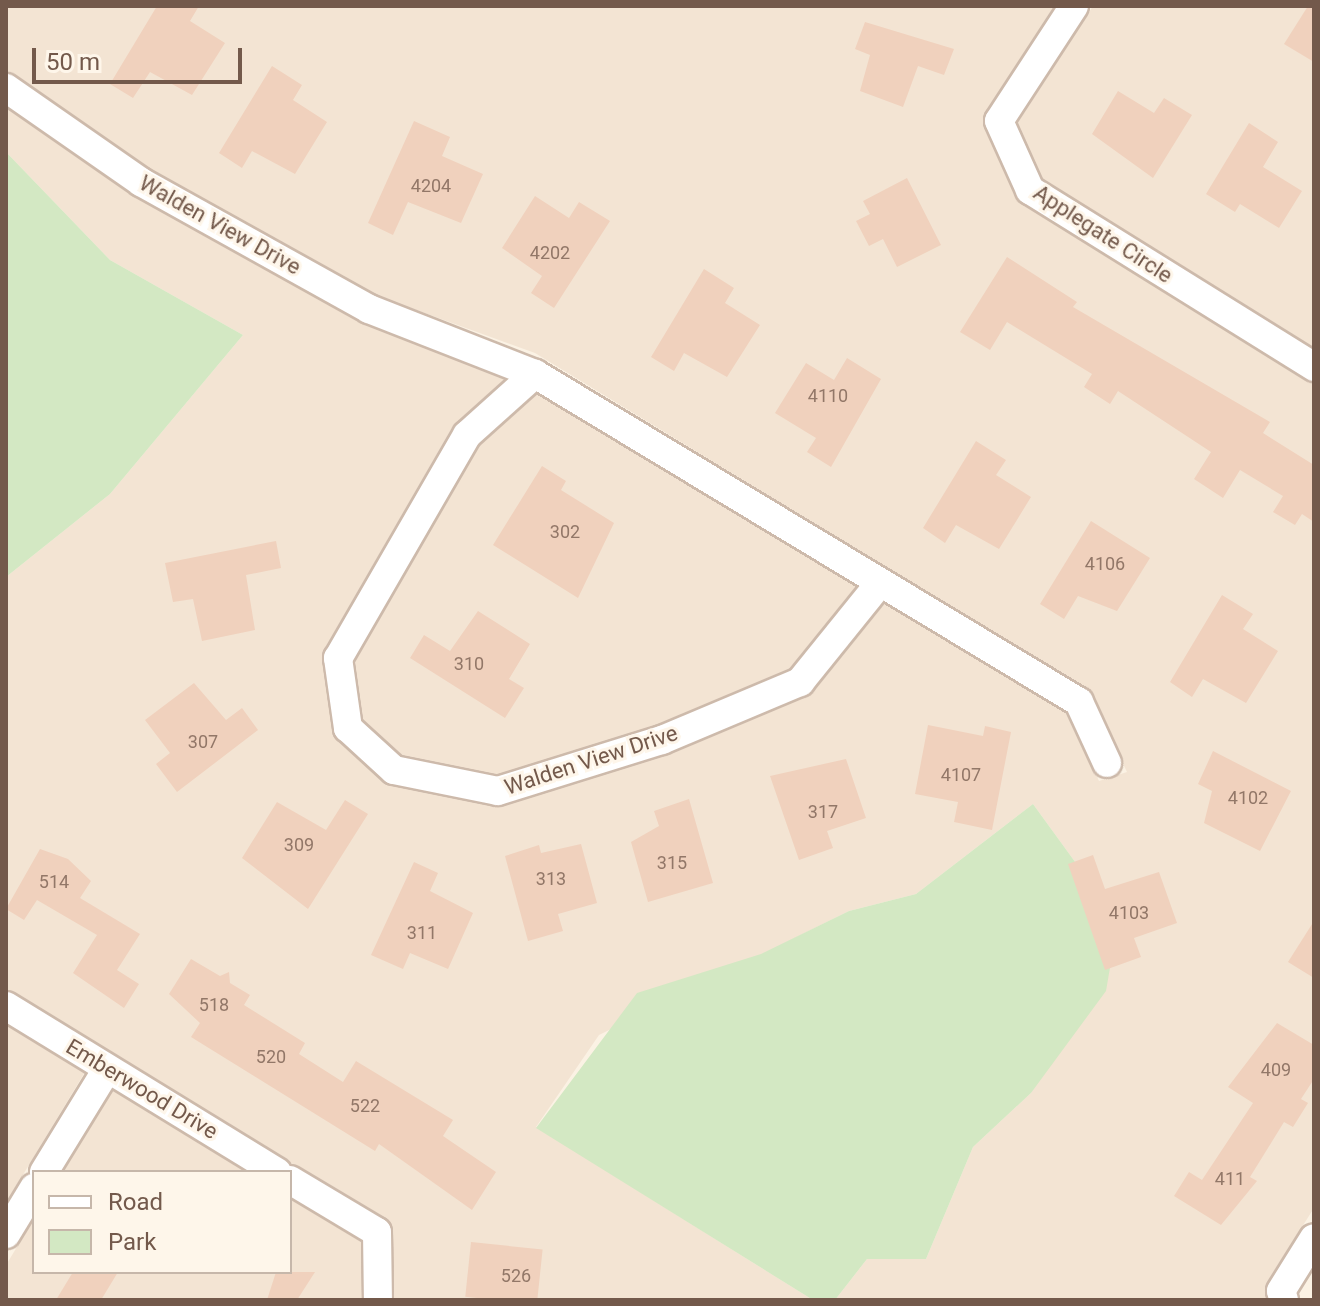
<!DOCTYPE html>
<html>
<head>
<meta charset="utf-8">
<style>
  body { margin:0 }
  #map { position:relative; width:1320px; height:1306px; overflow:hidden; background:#fbf2e4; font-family:Roboto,sans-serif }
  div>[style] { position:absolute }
  .residential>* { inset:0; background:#f3e4d3 }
  .green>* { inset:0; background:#d3e8c3 }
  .building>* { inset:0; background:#f0d1bd; transform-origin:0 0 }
  .roads { filter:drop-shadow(2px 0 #cdbaab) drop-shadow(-2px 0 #cdbaab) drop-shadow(0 2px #cdbaab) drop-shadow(0 -2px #cdbaab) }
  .street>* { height:28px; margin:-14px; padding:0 14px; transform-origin:14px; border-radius:14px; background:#fff }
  span { translate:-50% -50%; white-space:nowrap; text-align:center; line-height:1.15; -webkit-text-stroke:6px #fef6ea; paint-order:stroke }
  .number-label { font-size:18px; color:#927768 }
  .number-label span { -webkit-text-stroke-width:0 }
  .street-label { font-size:22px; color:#73594b }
  .frame { position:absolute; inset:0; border:8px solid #73594b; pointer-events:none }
  .legend { position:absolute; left:32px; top:1170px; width:260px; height:104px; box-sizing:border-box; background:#fef6ea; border:2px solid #c6b7aa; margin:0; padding:10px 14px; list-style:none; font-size:24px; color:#73594b }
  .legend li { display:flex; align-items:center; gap:16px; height:40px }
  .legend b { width:40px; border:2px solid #c6b7aa }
  .scale { position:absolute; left:32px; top:48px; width:210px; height:36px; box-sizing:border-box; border:4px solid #73594b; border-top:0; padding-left:10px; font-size:24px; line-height:28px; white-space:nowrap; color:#73594b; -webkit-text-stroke:6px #fef6ea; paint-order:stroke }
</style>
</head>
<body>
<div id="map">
  <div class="residential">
    <div style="clip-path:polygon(6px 6px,1054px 6px,986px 112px,1015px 195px,1314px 384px,1314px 1208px,1267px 1282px,1268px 1300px,835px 1300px,867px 1259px,926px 1259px,973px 1147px,1031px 1093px,1118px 921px,1033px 804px,916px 894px,849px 911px,599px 1035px,536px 1127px,813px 1300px,393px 1300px,392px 1234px,384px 1220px,6px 989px,6px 577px,110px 494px,243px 335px,110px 260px,6px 152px,6px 105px,134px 194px,362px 321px,506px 378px,453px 426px,324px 650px,332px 728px,384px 780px,505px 805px,668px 754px,807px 696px,885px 603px,1067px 712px,1099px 781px,1127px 772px,1086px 689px,535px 353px,375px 295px,149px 169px,6px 70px)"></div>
    <div style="clip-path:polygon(1093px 6px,1314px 6px,1314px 350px,1042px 181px,1017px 124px)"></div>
    <div style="clip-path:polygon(538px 393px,857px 586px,789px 670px,655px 726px,496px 775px,401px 756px,362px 722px,354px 662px,480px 445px)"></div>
    <div style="clip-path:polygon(6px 1023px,85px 1072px,6px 1203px)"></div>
    <div style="clip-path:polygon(113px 1089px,250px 1172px,63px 1172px)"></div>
    <div style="clip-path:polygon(290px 1196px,361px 1240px,362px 1300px,6px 1300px,6px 1265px,34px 1219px,34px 1272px,290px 1272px)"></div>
  </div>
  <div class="green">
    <div style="clip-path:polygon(6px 152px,110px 260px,243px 335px,110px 494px,6px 577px)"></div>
    <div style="clip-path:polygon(1033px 804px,1118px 921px,1106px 991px,1031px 1093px,973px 1147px,926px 1259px,867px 1259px,835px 1300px,813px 1300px,536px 1128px,637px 993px,761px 954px,849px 911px,916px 894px)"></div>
  </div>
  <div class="building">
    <div style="clip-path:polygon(157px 6px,199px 6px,190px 21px,225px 43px,192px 95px,150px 72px,133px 98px,110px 84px)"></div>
    <div style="clip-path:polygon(1308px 6px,1314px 6px,1314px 62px,1284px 44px)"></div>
    <div style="clip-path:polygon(865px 22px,954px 49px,944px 75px,918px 66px,903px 107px,860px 91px,870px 55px,855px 49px)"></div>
    <div style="clip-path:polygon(272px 66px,302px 85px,293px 100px,327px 122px,295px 174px,252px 151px,242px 168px,219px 153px)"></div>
    <div style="clip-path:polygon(1118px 91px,1154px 113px,1164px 98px,1192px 115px,1153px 178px,1092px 134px)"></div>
    <div style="clip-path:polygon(414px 121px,450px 137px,442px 156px,483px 174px,461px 223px,408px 202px,393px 235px,368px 223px)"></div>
    <div style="clip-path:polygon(1249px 123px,1278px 142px,1263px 167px,1302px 191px,1279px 228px,1240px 204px,1235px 212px,1206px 194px)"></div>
    <div style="clip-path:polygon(907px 178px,941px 245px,897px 267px,883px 239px,869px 246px,856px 221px,870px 214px,863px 201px)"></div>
    <div style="clip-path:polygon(535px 196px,569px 218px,579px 202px,610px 221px,554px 308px,531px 293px,542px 276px,502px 248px)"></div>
    <div style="clip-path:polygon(1007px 257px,1077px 302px,1073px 307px,1270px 422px,1263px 433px,1314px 465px,1314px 522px,1302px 514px,1295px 525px,1273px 512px,1283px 496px,1240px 470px,1223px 498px,1194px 479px,1211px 452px,1118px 391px,1110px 404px,1084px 387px,1092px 374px,1007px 322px,990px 350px,960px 332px)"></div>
    <div style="clip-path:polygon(704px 269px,734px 288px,725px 303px,760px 325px,727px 377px,684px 353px,674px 371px,651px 357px)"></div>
    <div style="clip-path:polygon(847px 358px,881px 379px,831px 467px,807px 452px,816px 438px,775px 413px,806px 363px,834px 380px)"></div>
    <div style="clip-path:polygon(976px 441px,1006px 460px,996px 475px,1031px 497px,999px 549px,956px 525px,945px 543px,923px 528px)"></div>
    <div style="clip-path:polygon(542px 466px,566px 481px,561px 490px,614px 523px,578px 598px,493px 545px)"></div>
    <div style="clip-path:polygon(1091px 521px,1150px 558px,1117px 611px,1078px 596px,1064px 619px,1040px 604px)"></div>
    <div style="clip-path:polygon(276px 541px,281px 568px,246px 575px,255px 630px,202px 641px,193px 599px,173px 602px,165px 563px)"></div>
    <div style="clip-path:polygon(1222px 595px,1253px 614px,1243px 629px,1278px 651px,1246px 703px,1203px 679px,1192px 697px,1170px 682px)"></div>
    <div style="clip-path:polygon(478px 611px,530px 644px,509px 679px,524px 688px,505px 718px,410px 658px,424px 635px,450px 651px)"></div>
    <div style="clip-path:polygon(194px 683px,226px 720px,242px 708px,258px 730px,177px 792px,156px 764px,170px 753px,145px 720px)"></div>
    <div style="clip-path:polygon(928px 725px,983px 736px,985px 726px,1011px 732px,992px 830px,954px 822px,958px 802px,915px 794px)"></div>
    <div style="clip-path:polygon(1213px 751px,1291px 791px,1260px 851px,1204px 823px,1212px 791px,1198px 784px)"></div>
    <div style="clip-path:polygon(846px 759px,866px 818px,827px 831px,833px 848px,799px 860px,770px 776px)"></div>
    <div style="clip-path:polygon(689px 799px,713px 883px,648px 902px,631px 842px,659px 826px,654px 811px)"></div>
    <div style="clip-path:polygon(345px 800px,368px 814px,308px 909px,242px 858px,277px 802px,326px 830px)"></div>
    <div style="clip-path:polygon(581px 844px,597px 903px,558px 914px,563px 931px,528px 941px,505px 856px,539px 845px,541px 853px)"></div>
    <div style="clip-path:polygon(40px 849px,68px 859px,91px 881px,80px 898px,140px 934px,117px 970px,139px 984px,124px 1008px,73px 973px,97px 935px,37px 900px,24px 920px,6px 909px)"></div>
    <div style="clip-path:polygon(1093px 855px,1105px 889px,1159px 872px,1177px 923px,1134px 938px,1141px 957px,1105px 970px,1068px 864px)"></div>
    <div style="clip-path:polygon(414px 862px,438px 873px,430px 891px,473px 913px,448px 969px,410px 953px,403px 969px,371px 955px)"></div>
    <div style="clip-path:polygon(1314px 921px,1314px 978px,1288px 962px)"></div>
    <div style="clip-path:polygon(191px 959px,220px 976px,229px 972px,230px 983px,250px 995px,244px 1005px,305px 1043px,299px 1054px,343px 1082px,356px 1061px,453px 1120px,443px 1136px,496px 1172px,472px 1210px,379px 1144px,375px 1151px,191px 1037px,200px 1023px,169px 994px)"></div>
    <div style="clip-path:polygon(1277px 1023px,1314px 1045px,1314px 1079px,1301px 1099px,1308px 1103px,1293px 1127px,1284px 1122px,1250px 1177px,1257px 1181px,1221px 1225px,1174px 1196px,1189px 1172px,1202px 1180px,1253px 1103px,1228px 1087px)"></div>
    <div style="left:471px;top:1242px;width:72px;height:55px;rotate:6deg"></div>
    <div style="clip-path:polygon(73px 1272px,118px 1272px,101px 1300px,56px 1300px)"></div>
    <div style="clip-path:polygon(276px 1272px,315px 1272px,297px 1300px,267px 1300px)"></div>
  </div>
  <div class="roads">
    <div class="street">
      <div style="left:1074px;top:6px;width:137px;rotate:123.1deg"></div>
      <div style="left:999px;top:121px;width:76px;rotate:65.8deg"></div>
      <div style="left:1030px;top:190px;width:335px;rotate:31.9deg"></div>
      <div style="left:6px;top:88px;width:165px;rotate:34.8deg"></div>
      <div style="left:141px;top:182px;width:261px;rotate:29.1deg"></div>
      <div style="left:369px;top:309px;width:178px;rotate:21.4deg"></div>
      <div style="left:535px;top:374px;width:635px;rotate:31.09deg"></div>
      <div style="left:1079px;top:702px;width:67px;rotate:65.3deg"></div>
      <div style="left:535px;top:374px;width:91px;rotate:138.1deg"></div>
      <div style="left:467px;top:435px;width:258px;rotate:120deg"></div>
      <div style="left:338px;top:658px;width:71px;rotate:81.9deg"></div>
      <div style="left:348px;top:728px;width:62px;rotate:42.4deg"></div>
      <div style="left:394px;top:770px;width:106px;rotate:11.4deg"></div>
      <div style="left:498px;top:791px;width:172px;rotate:-17.3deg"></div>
      <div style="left:662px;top:740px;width:150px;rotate:-22.8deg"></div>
      <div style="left:800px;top:682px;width:127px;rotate:-51.1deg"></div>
      <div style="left:6px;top:1006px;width:318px;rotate:31.5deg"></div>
      <div style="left:44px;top:1172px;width:121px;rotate:-58.5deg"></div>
      <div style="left:290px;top:1180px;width:101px;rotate:30.9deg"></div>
      <div style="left:377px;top:1232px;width:68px;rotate:89.2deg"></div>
      <div style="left:6px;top:1234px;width:54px;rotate:-58.7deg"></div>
      <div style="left:1284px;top:1300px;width:9px;rotate:-108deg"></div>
      <div style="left:1281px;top:1291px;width:62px;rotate:-58.1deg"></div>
    </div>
  </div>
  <div class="number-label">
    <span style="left:431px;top:186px">4204</span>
    <span style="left:550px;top:253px">4202</span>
    <span style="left:828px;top:396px">4110</span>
    <span style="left:565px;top:532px">302</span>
    <span style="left:1105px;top:564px">4106</span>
    <span style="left:469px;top:664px">310</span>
    <span style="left:203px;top:742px">307</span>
    <span style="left:961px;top:775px">4107</span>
    <span style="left:1248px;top:798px">4102</span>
    <span style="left:823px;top:812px">317</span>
    <span style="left:299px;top:845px">309</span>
    <span style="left:672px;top:863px">315</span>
    <span style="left:551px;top:879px">313</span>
    <span style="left:54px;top:882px">514</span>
    <span style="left:1129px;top:913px">4103</span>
    <span style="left:422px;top:933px">311</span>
    <span style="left:214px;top:1005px">518</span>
    <span style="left:271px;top:1057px">520</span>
    <span style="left:1276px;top:1070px">409</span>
    <span style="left:365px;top:1106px">522</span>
    <span style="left:1230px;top:1179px">411</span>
    <span style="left:516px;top:1276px">526</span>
  </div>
  <div class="street-label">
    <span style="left:220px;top:225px;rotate:29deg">Walden View Drive</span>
    <span style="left:1103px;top:234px;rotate:33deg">Applegate Circle</span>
    <span style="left:591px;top:760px;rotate:-18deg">Walden View Drive</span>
    <span style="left:142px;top:1089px;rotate:31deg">Emberwood Drive</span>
  </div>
  <div class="frame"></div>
  <ul class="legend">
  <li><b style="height:10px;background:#fff"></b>Road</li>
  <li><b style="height:22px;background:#d3e8c3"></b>Park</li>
  </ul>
  <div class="scale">50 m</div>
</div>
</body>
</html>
